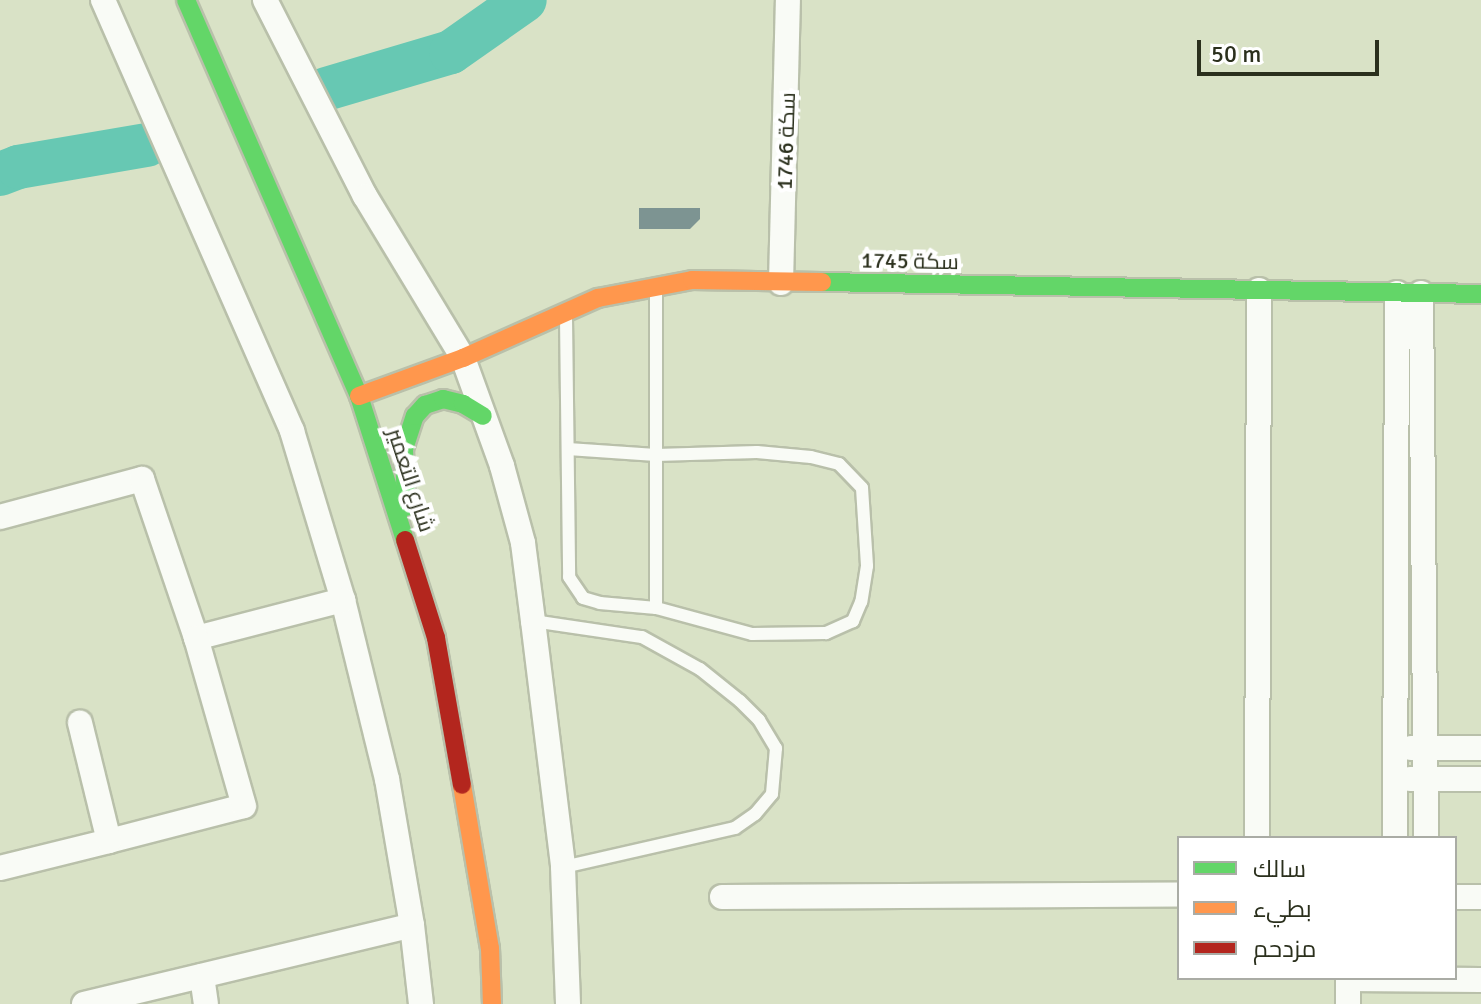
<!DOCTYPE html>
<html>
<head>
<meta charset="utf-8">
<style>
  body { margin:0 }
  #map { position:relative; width:1481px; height:1004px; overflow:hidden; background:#d9e2c6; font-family:Signika,Cairo,sans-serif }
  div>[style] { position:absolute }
  .river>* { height:44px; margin:-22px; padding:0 22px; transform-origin:22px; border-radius:22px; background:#67c8b3 }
  .building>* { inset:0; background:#7d9492 }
  .roads { filter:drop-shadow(2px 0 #b9c0aa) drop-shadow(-2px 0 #b9c0aa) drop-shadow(0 2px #b9c0aa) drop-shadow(0 -2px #b9c0aa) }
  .lane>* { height:12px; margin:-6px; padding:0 6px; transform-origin:6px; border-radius:6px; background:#f9fbf6 }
  .street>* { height:24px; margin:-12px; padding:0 12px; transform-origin:12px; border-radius:12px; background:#f9fbf6 }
  .fast>* { height:18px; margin:-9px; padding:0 9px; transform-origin:9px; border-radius:9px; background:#63d668 }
  .slow>* { height:18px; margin:-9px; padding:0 9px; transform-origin:9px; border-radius:9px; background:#ff974d }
  .jam>* { height:18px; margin:-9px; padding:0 9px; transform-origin:9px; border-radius:9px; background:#b3261e }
  span { translate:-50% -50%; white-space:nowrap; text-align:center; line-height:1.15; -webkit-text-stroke:8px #fff; paint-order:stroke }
  .street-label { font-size:22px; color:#2b301d }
  .legend { position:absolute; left:1177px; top:836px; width:280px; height:144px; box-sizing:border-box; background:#fff; border:2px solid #aaaca5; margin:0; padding:10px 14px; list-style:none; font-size:24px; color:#2b301d }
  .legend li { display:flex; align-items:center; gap:16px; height:40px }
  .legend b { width:40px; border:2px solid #aaaca5 }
  .scale { position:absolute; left:1197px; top:40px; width:182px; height:36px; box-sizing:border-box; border:4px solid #2b301d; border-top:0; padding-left:10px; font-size:24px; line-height:28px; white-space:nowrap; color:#2b301d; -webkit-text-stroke:6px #fff; paint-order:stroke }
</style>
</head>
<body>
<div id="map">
  <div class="river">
    <div style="left:326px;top:89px;width:130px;rotate:-16.5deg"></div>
    <div style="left:451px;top:52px;width:90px;rotate:-35.1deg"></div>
    <div style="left:0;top:174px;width:19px;rotate:-21deg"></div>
    <div style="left:18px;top:167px;width:131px;rotate:-9.7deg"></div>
  </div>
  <div class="building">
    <div style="clip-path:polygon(639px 208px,700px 208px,700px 219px,690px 229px,639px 229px)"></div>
  </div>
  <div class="roads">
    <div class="lane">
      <div style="left:566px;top:318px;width:259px;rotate:89.3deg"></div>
      <div style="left:569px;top:577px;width:25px;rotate:56deg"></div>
      <div style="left:583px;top:598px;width:18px;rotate:16deg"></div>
      <div style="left:600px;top:603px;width:56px;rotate:5.1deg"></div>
      <div style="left:568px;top:449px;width:88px;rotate:3.9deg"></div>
      <div style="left:656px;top:455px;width:101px;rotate:-1.7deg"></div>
      <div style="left:757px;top:452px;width:54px;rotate:5.3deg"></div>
      <div style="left:811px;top:457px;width:29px;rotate:14deg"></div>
      <div style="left:839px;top:464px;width:33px;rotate:46deg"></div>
      <div style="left:862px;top:488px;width:78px;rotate:86.3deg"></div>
      <div style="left:867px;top:566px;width:36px;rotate:99deg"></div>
      <div style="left:861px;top:602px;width:21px;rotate:113deg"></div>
      <div style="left:853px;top:621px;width:30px;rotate:156deg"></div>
      <div style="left:826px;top:633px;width:74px;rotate:179.2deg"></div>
      <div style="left:752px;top:634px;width:99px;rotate:-164.8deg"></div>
      <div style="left:656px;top:608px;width:317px;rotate:-90deg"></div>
      <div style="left:533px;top:621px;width:110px;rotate:8.4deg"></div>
      <div style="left:642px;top:637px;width:66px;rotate:28.9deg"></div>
      <div style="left:700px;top:669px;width:51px;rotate:38.7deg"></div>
      <div style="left:740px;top:701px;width:27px;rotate:45deg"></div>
      <div style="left:759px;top:720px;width:33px;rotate:59deg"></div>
      <div style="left:776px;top:748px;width:46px;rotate:95deg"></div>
      <div style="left:772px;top:794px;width:26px;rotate:130deg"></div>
      <div style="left:755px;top:814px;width:24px;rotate:145deg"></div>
      <div style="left:735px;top:828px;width:176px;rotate:167.2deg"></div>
    </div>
    <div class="street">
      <div style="left:103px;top:0;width:471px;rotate:66.3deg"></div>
      <div style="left:292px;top:431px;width:177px;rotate:73.2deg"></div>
      <div style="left:343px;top:600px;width:184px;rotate:76.2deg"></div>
      <div style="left:387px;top:779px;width:148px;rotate:80.3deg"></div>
      <div style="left:412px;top:925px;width:80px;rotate:83.5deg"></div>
      <div style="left:265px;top:0;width:220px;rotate:63deg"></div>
      <div style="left:365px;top:196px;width:189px;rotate:58.8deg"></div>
      <div style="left:463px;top:358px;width:115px;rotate:70.1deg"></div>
      <div style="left:502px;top:466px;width:80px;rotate:74.7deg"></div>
      <div style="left:523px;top:543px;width:79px;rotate:82.7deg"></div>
      <div style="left:533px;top:621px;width:248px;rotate:83deg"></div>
      <div style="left:563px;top:867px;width:137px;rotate:87.9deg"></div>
      <div style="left:781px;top:283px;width:283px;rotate:-88.6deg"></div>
      <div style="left:1421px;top:293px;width:545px;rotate:89.47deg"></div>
      <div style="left:0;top:517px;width:147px;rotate:-15deg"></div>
      <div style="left:142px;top:479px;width:168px;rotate:71.2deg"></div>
      <div style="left:196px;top:638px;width:152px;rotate:-14.5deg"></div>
      <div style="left:1411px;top:748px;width:70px"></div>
      <div style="left:1410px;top:779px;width:71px"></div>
      <div style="left:1257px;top:838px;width:548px;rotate:-89.79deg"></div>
      <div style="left:1395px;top:838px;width:545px;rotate:-89.79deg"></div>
      <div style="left:109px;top:841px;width:139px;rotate:-14.5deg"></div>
      <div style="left:244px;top:806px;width:175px;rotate:-105.9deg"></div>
      <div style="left:0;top:868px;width:112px;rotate:-13.9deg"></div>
      <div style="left:109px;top:841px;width:122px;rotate:-103.8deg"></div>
      <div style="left:722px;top:897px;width:457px;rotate:-0.3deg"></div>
      <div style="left:1455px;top:897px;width:26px"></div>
      <div style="left:202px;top:976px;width:28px;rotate:82deg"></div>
      <div style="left:84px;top:1004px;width:337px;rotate:-13.5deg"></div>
      <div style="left:1348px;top:1004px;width:25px;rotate:-90deg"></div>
      <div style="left:1348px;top:979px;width:133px;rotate:0.4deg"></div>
    </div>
    <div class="fast">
      <div style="left:186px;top:0;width:432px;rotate:66.4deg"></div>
      <div style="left:359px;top:396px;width:151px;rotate:72.3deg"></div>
      <div style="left:822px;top:282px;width:659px;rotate:1.04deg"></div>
      <div style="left:406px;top:507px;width:58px;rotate:-92deg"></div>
      <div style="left:404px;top:449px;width:35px;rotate:-72deg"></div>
      <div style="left:415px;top:416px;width:15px;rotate:-48deg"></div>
      <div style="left:425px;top:405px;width:19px;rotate:-18deg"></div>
      <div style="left:443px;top:399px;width:21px;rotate:14deg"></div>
      <div style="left:463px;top:404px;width:23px;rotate:31deg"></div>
    </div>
    <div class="slow">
      <div style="left:359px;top:396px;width:111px;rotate:-20.1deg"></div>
      <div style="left:463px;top:358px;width:148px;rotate:-24deg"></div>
      <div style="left:598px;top:298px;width:96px;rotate:-10.8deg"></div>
      <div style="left:692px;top:280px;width:130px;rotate:0.9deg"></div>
      <div style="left:462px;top:785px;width:165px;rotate:80.3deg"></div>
      <div style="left:490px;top:948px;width:56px;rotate:88deg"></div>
    </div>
    <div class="jam">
      <div style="left:405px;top:540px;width:103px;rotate:72.4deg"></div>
      <div style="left:436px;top:638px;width:149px;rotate:80deg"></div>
    </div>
  </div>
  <div class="street-label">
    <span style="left:786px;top:141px;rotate:-88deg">سكة 1746</span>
    <span style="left:910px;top:261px;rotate:1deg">سكة 1745</span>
    <span style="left:411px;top:480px;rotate:72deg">شارع التعمير</span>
  </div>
  <ul class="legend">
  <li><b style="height:10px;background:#63d668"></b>سالك</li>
  <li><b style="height:10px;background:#ff974d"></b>بطيء</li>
  <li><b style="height:10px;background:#b3261e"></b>مزدحم</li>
  </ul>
  <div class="scale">50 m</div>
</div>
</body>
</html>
